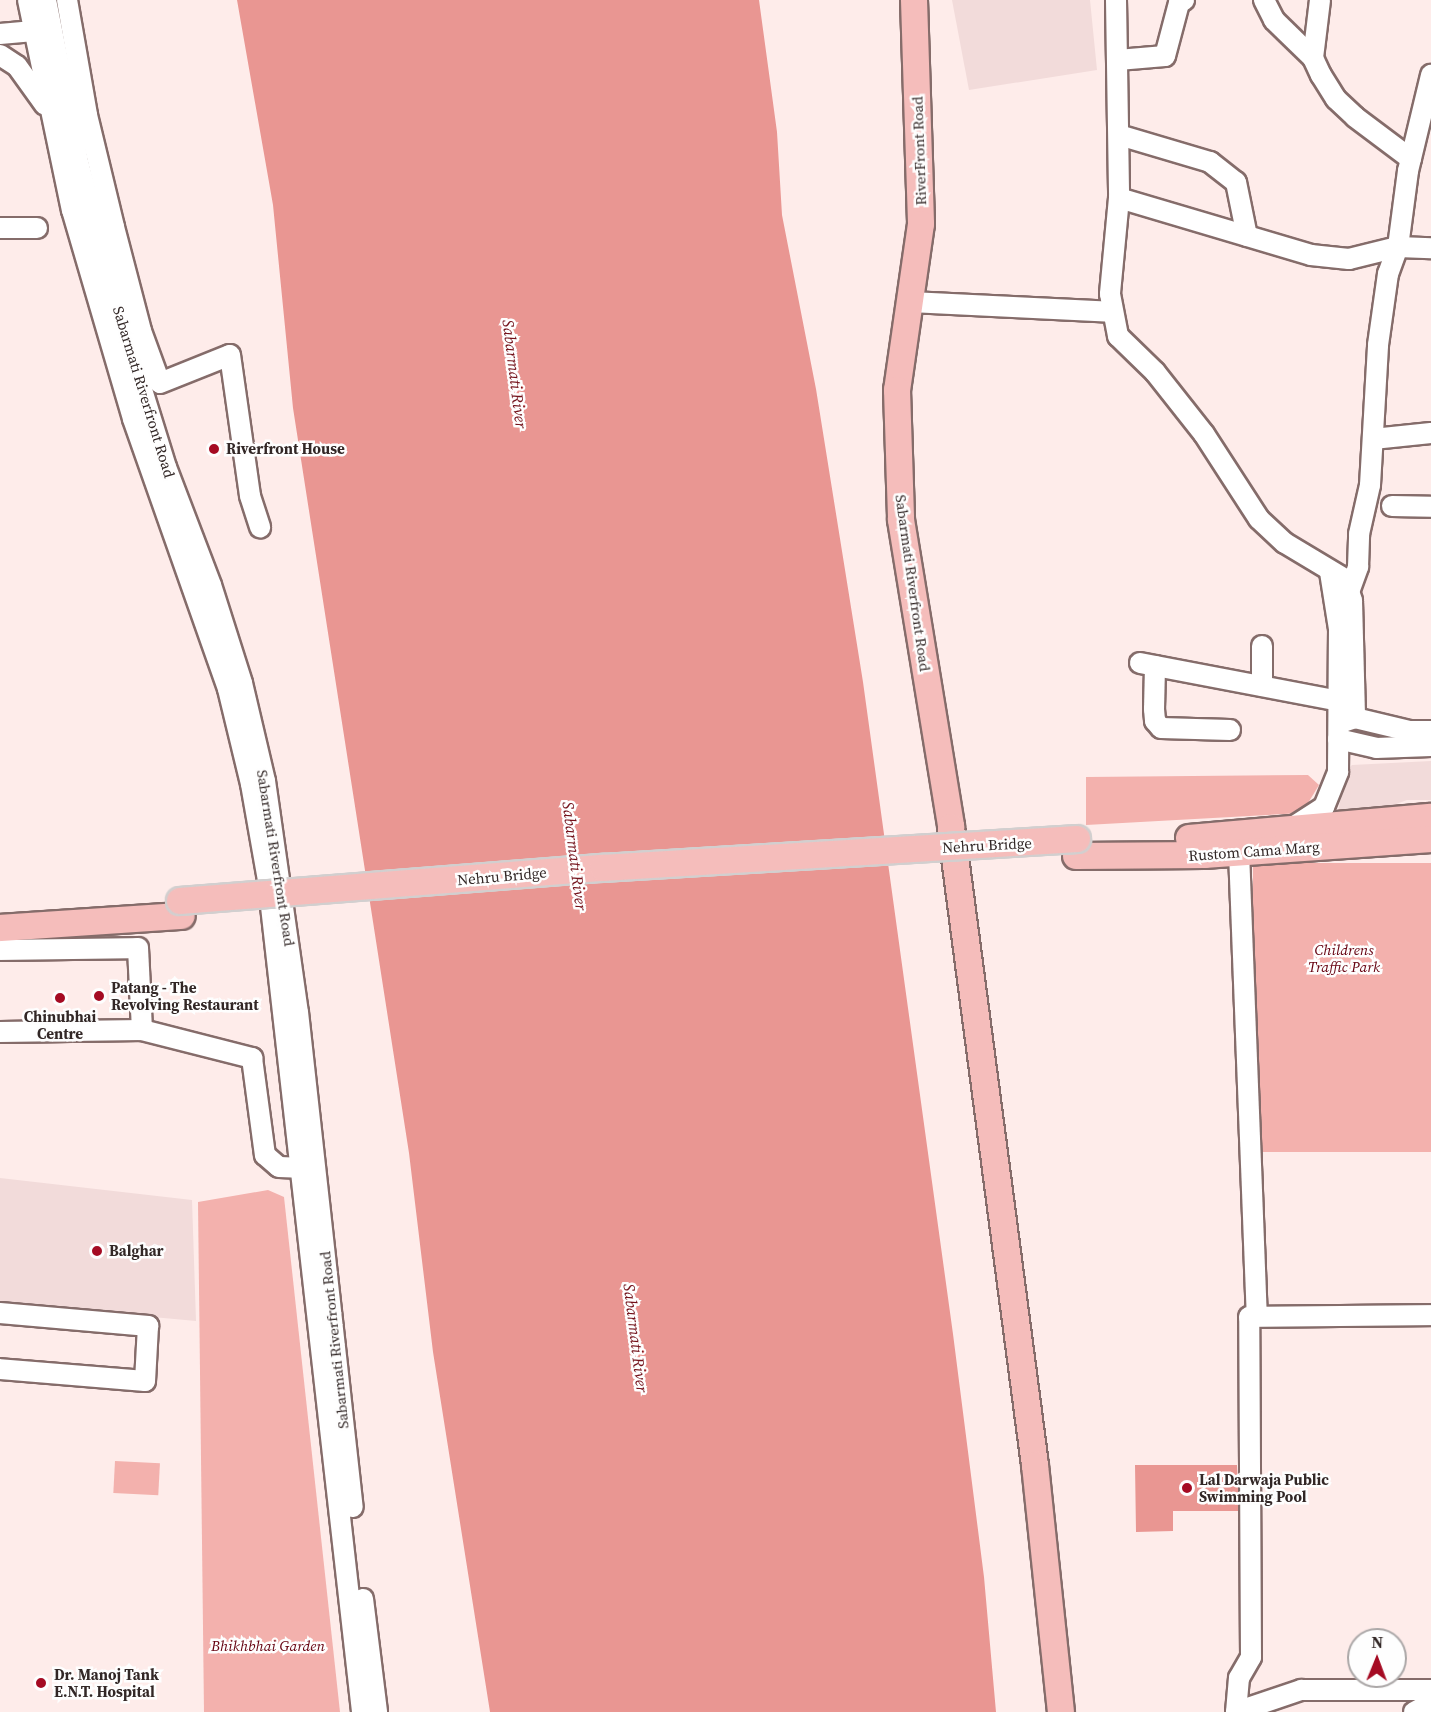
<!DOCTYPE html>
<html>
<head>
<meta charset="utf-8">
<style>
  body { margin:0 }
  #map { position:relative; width:1431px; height:1712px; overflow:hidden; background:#feecea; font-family:"Source Serif 4",serif }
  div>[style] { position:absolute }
  .built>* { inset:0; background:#f2dbda }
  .green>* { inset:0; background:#f3b1ad; transform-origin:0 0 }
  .water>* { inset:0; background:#e99692 }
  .roads { filter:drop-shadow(2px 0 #856c6a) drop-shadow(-2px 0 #856c6a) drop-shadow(0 2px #856c6a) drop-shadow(0 -2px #856c6a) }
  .minor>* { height:20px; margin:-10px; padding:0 10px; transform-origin:10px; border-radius:10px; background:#fff }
  .major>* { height:26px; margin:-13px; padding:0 13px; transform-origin:13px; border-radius:13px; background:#f5bdbb }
  .bridges { filter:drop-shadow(2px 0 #d2cfcf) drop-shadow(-2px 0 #d2cfcf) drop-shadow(0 2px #d2cfcf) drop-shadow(0 -2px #d2cfcf) }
  .major-bridge>* { height:26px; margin:-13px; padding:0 13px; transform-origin:13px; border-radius:13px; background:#f5bdbb }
  .dots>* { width:16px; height:16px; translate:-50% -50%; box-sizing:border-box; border:3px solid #fefefe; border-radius:50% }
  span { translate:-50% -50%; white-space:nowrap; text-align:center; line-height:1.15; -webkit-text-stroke:5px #fefefe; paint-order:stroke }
  .street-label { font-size:15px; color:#322726 }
  .poi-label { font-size:15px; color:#322726; font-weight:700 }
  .left { translate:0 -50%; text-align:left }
  .park-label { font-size:15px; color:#65000f; font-style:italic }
  .water-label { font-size:16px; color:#73111a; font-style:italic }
  .north { position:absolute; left:1347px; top:1628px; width:60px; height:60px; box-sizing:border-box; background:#fefefe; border:2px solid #aca8a8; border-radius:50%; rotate:1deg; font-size:16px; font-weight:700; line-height:24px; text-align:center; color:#322726 }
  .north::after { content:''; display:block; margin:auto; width:21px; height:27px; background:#a50b23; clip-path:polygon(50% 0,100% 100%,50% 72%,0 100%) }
</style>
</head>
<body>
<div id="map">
  <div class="built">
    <div style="clip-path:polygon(952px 0,1090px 0,1097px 70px,969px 90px)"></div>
    <div style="clip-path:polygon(1431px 761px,1431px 800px,1407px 800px,1377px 811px,1337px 817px,1346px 771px,1352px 765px)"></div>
    <div style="clip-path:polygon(0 1178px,192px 1200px,196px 1321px,0 1303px)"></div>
  </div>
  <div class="green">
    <div style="clip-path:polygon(1308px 775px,1319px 785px,1302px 813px,1086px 825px,1086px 777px)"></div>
    <div style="left:1431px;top:863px;width:289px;height:178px;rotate:90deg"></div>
    <div style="clip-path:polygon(268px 1190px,284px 1197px,340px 1712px,204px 1712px,198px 1202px)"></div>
    <div style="left:115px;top:1461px;width:45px;height:32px;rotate:3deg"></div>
  </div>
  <div class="water">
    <div style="clip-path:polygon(237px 0,759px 0,777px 132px,782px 215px,816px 389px,863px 682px,953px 1334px,984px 1577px,996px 1712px,490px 1712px,433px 1352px,409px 1153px,293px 408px,273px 205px)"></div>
    <div style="clip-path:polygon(1135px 1465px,1237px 1465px,1239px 1511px,1173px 1511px,1173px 1531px,1136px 1532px)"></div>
  </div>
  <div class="roads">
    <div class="minor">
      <div style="left:28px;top:0;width:215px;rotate:78.2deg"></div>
      <div style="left:72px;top:210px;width:218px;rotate:73.7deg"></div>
      <div style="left:133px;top:419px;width:286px;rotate:70.6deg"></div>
      <div style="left:228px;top:689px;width:98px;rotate:76.4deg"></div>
      <div style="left:251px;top:784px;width:97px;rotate:80deg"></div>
      <div style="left:268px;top:880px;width:837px;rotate:83.55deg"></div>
      <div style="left:46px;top:0;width:169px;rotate:78.8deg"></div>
      <div style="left:79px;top:166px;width:178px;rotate:74.7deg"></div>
      <div style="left:126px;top:338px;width:135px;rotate:72.8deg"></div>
      <div style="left:166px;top:467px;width:126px;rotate:69.1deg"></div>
      <div style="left:211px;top:585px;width:103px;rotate:72.4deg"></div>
      <div style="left:242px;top:683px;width:101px;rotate:76.8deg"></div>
      <div style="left:265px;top:781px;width:233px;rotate:81.9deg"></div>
      <div style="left:298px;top:1012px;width:498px;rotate:83.7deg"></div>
      <div style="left:67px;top:0;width:117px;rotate:80.1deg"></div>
      <div style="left:87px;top:115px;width:115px;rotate:76.4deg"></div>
      <div style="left:114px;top:227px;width:107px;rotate:75.4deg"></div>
      <div style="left:141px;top:331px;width:55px;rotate:69.9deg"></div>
      <div style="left:160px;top:383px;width:75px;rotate:-21.8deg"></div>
      <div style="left:230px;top:355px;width:142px;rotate:81.9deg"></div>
      <div style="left:250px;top:496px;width:33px;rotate:72deg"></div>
      <div style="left:1116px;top:0;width:198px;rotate:89.1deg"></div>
      <div style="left:1119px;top:198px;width:96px;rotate:95.4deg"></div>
      <div style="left:1110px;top:294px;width:43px;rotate:79.2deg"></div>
      <div style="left:1118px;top:336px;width:52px;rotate:44.2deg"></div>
      <div style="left:1155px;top:372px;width:79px;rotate:51.7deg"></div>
      <div style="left:1204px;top:434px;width:101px;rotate:57.1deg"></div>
      <div style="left:1259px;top:519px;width:35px;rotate:43deg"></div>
      <div style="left:1285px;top:543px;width:70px;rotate:31deg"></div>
      <div style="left:1345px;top:579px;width:23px;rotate:72deg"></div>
      <div style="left:1352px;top:601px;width:117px;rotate:88.5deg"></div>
      <div style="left:1264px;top:0;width:22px;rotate:63deg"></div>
      <div style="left:1274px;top:20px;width:54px;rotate:44.3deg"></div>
      <div style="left:1320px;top:0;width:58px;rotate:96.9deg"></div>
      <div style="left:1313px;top:58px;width:19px;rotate:65deg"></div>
      <div style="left:1321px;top:75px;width:28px;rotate:58deg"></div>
      <div style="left:1336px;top:99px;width:26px;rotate:43deg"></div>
      <div style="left:1355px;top:117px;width:70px;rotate:36.9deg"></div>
      <div style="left:0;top:34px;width:45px;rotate:-5.1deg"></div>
      <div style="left:0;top:55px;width:20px;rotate:33deg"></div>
      <div style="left:17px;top:66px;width:48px;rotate:54.3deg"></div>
      <div style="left:1118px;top:60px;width:47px;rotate:-4.9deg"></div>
      <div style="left:1165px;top:56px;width:55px;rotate:-75.2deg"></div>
      <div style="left:1179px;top:3px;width:6px;rotate:-31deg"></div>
      <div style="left:1119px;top:135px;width:95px;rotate:16.5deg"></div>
      <div style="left:1210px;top:162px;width:33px;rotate:38deg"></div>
      <div style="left:1236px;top:182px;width:55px;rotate:78.5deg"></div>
      <div style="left:1119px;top:198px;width:200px;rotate:16.5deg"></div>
      <div style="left:1311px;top:255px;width:38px;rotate:6deg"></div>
      <div style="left:1349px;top:259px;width:50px;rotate:-13.8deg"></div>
      <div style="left:1398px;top:247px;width:33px;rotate:2deg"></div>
      <div style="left:0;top:228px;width:37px"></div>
      <div style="left:910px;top:302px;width:201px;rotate:2.8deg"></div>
      <div style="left:1373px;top:439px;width:58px;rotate:-5.9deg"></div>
      <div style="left:1392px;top:506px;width:39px;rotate:1deg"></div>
      <div style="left:1349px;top:592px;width:27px;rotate:-70deg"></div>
      <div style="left:1358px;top:567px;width:33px;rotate:-88deg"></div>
      <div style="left:1359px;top:534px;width:50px;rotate:-77.3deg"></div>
      <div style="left:1370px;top:485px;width:140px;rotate:-86.7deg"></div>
      <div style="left:1378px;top:345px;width:72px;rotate:-82deg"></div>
      <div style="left:1388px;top:274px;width:29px;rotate:-70deg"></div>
      <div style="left:1398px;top:247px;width:77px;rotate:-82.5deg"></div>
      <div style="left:1408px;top:171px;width:99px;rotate:-76.5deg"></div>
      <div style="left:1140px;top:663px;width:203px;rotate:10.8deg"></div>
      <div style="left:1155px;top:666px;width:43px;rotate:91.3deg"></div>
      <div style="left:1154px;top:709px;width:12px;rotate:85deg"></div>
      <div style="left:1155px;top:721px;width:9px;rotate:49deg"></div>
      <div style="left:1161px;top:728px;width:69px;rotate:1.7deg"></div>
      <div style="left:1262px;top:686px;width:40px;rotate:-90deg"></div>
      <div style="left:1343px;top:722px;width:13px;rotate:-18deg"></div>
      <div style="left:1355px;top:718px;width:56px;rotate:13.5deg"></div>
      <div style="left:1409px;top:731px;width:22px"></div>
      <div style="left:1338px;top:739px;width:39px;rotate:13deg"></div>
      <div style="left:1376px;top:748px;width:55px;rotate:-2.1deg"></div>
      <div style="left:1293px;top:827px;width:37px;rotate:-33deg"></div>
      <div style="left:1324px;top:807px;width:38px;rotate:-68deg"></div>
      <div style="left:1338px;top:772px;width:143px;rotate:-89.6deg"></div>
      <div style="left:1339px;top:629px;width:58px;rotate:-99deg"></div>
      <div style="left:1239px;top:852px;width:463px;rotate:87.8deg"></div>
      <div style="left:0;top:950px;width:138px;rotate:-0.8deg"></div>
      <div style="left:138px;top:948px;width:82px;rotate:87.2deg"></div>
      <div style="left:142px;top:1030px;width:142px;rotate:179.2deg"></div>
      <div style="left:142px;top:1030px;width:114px;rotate:14.3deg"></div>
      <div style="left:252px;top:1058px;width:98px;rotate:82.4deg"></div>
      <div style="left:265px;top:1155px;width:18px;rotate:41deg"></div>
      <div style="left:279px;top:1167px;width:33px;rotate:2deg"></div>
      <div style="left:0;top:1313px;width:149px;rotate:5deg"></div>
      <div style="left:148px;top:1326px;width:55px;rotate:93.1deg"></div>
      <div style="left:145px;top:1381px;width:145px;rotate:-175.3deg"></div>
      <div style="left:363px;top:1599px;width:114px;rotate:82.9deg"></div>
      <div style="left:1236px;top:1712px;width:34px;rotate:-85deg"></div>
      <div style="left:1239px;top:1678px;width:24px;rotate:-60deg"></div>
      <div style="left:1251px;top:1657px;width:340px;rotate:-90.3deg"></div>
      <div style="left:1249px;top:1317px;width:182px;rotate:-0.6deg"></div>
      <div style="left:1236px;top:1712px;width:69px;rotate:-18.7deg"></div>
      <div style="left:1301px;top:1690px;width:130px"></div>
      <div style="left:1414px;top:1712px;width:19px;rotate:-28deg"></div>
    </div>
    <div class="major">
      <div style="left:914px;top:0;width:224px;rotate:88.2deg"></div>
      <div style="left:921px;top:224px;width:168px;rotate:98.2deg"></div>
      <div style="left:897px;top:390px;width:130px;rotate:88.2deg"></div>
      <div style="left:901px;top:520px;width:311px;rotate:80.7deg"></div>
      <div style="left:951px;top:827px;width:644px;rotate:82.5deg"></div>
      <div style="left:1035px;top:1465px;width:248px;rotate:84deg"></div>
      <div style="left:1189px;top:838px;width:243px;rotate:-5deg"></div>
      <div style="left:1076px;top:856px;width:128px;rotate:-0.4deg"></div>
      <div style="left:1204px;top:855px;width:228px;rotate:-4deg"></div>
      <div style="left:0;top:928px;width:182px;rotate:-3.8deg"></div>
    </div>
  </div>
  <div class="bridges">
    <div class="major-bridge">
      <div style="left:180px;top:901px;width:424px;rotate:-4.5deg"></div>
      <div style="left:603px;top:868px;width:475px;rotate:-3.5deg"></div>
    </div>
  </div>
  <div class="dots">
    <div style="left:214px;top:449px;background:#a50b23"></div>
    <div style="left:99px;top:996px;background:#a50b23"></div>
    <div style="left:60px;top:998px;background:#a50b23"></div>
    <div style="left:97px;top:1251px;background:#a50b23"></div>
    <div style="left:1187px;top:1488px;background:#a50b23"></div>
    <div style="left:41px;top:1683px;background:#a50b23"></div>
  </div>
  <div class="street-label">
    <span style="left:919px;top:151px;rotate:-92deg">RiverFront Road</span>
    <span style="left:144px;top:392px;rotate:73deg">Sabarmati Riverfront Road</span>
    <span style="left:913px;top:583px;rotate:82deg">Sabarmati Riverfront Road</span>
    <span style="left:987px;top:845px;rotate:-3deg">Nehru Bridge</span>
    <span style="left:1254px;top:851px;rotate:-4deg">Rustom Cama Marg</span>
    <span style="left:276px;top:858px;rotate:81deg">Sabarmati Riverfront Road</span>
    <span style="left:502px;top:876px;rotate:-5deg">Nehru Bridge</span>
    <span style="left:334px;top:1340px;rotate:-96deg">Sabarmati Riverfront Road</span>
  </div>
  <div class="poi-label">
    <span class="left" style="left:226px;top:449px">Riverfront House</span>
    <span class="left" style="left:111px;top:996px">Patang - The<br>Revolving Restaurant</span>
    <span style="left:60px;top:1025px">Chinubhai<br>Centre</span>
    <span class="left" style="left:109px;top:1251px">Balghar</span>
    <span class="left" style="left:1199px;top:1488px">Lal Darwaja Public<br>Swimming Pool</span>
    <span class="left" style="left:54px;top:1683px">Dr. Manoj Tank<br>E.N.T. Hospital</span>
  </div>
  <div class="park-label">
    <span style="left:1344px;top:958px">Childrens<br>Traffic Park</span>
    <span style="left:268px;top:1646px">Bhikhbhai Garden</span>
  </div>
  <div class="water-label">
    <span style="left:515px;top:374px;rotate:83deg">Sabarmati River</span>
    <span style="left:575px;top:856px;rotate:83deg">Sabarmati River</span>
    <span style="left:636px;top:1338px;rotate:83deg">Sabarmati River</span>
  </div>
  <div class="north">N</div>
</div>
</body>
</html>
